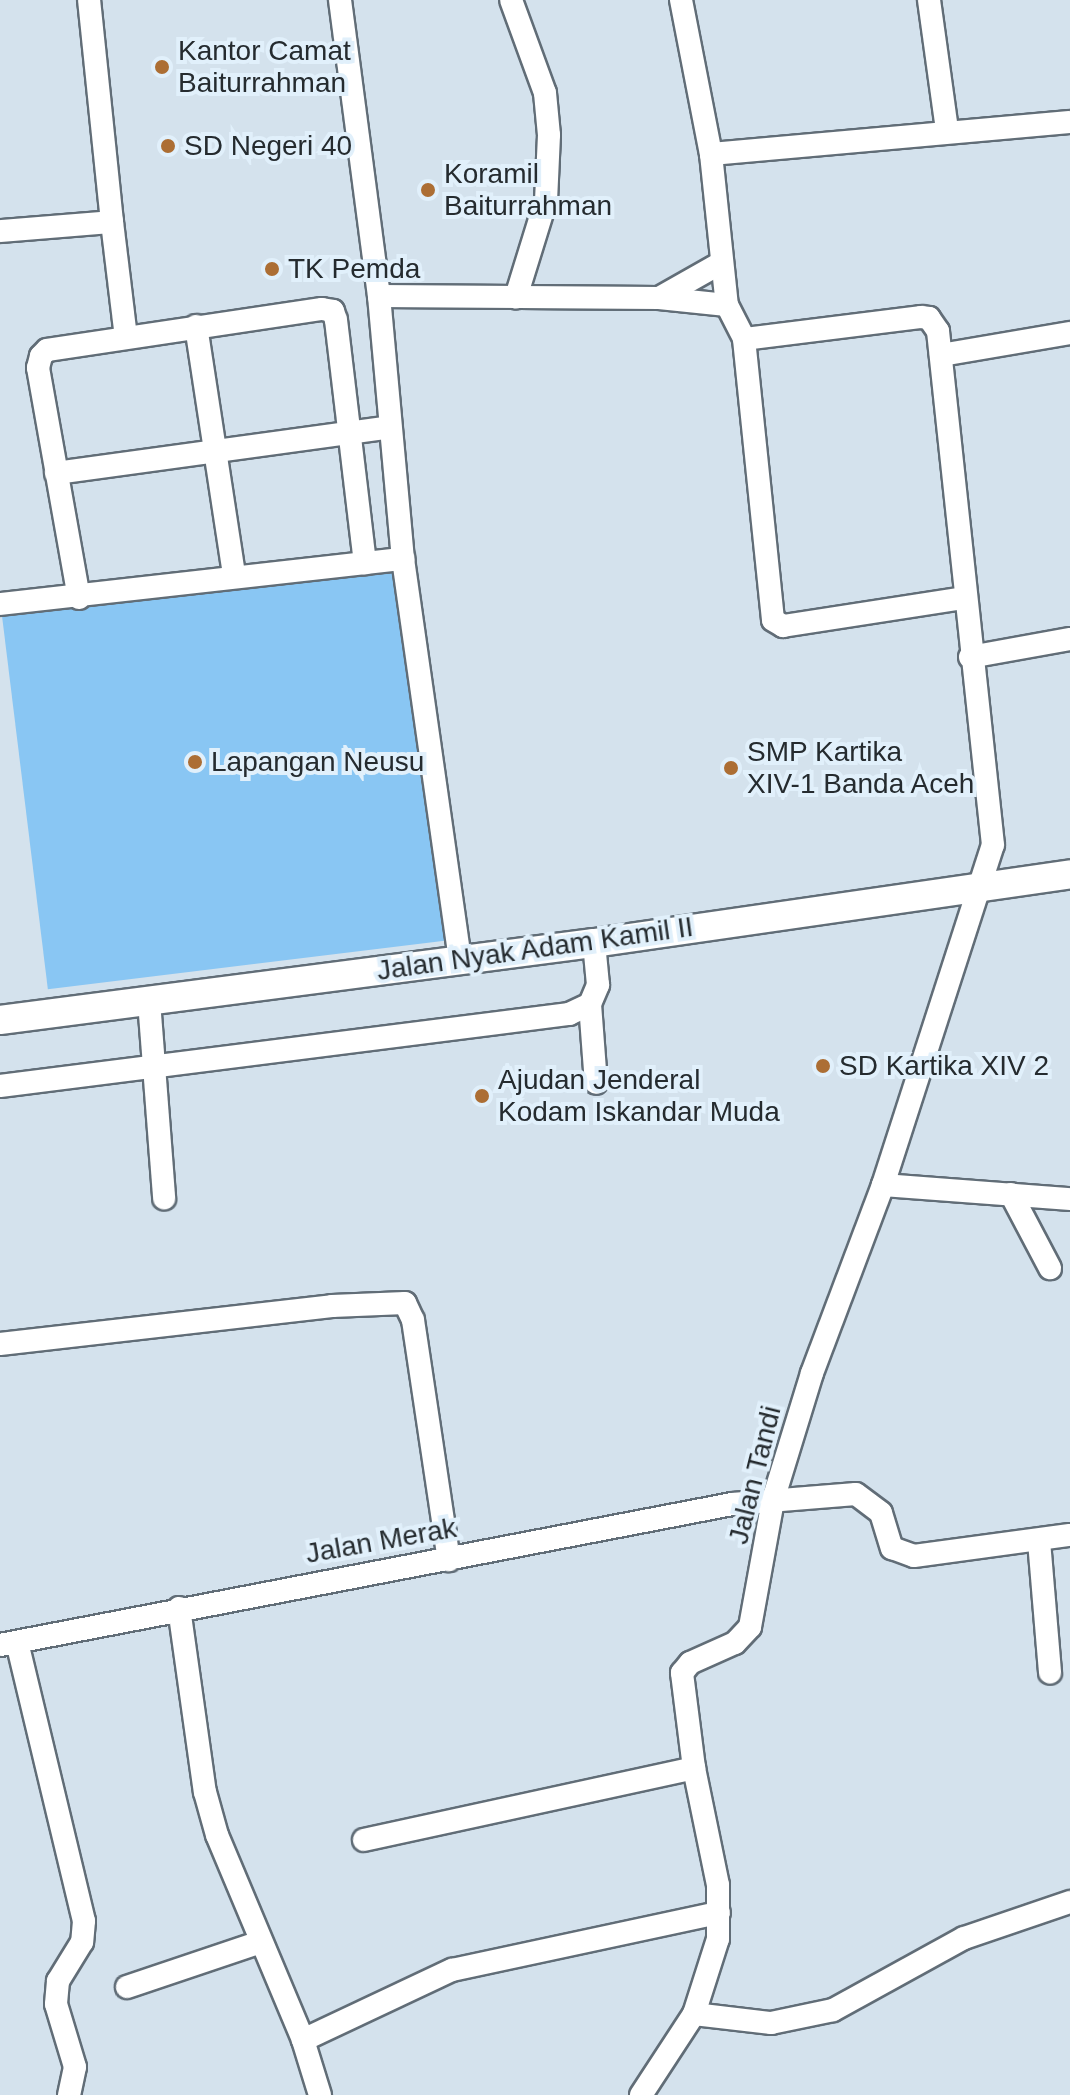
<!DOCTYPE html>
<html>
<head>
<meta charset="utf-8">
<style>
  body { margin:0 }
  #map { position:relative; width:1070px; height:2095px; overflow:hidden; background:#d4e2ed; font-family:Arial,sans-serif }
  div>[style] { position:absolute }
  .green>* { inset:0; background:#89c6f3; transform-origin:0 0 }
  .roads { filter:drop-shadow(2px 0 #616d77) drop-shadow(-2px 0 #616d77) drop-shadow(0 2px #616d77) drop-shadow(0 -2px #616d77) }
  .minor>* { height:22px; margin:-11px; padding:0 11px; transform-origin:11px; border-radius:11px; background:#fff }
  .tertiary>* { height:28px; margin:-14px; padding:0 14px; transform-origin:14px; border-radius:14px; background:#fff }
  .dots>* { width:22px; height:22px; translate:-50% -50%; box-sizing:border-box; border:4px solid #e1f0fb; border-radius:50% }
  span { translate:-50% -50%; white-space:nowrap; text-align:center; line-height:1.15; -webkit-text-stroke:8px #e1f0fb; paint-order:stroke }
  .poi-label { font-size:28px; color:#252b2f }
  .left { translate:0 -50%; text-align:left }
  .street-label { font-size:28px; color:#252b2f }
</style>
</head>
<body>
<div id="map">
  <div class="green">
    <div style="left:410px;top:558px;width:384px;height:412px;rotate:83deg"></div>
  </div>
  <div class="roads">
    <div class="minor">
      <div style="left:340px;top:0;width:299px;rotate:82.5deg"></div>
      <div style="left:379px;top:296px;width:264px;rotate:84.8deg"></div>
      <div style="left:403px;top:559px;width:405px;rotate:81.9deg"></div>
      <div style="left:511px;top:0;width:99px;rotate:69.9deg"></div>
      <div style="left:545px;top:93px;width:42px;rotate:84.6deg"></div>
      <div style="left:549px;top:135px;width:65px;rotate:92.6deg"></div>
      <div style="left:546px;top:200px;width:102px;rotate:107.2deg"></div>
      <div style="left:681px;top:0;width:157px;rotate:79deg"></div>
      <div style="left:711px;top:154px;width:152px;rotate:84deg"></div>
      <div style="left:727px;top:305px;width:38px;rotate:63deg"></div>
      <div style="left:744px;top:339px;width:282px;rotate:84.1deg"></div>
      <div style="left:773px;top:620px;width:12px;rotate:31deg"></div>
      <div style="left:783px;top:626px;width:183px;rotate:-8.8deg"></div>
      <div style="left:929px;top:0;width:131px;rotate:82.1deg"></div>
      <div style="left:711px;top:154px;width:360px;rotate:-5.1deg"></div>
      <div style="left:112px;top:222px;width:116px;rotate:83.1deg"></div>
      <div style="left:0;top:231px;width:112px;rotate:-4.6deg"></div>
      <div style="left:112px;top:222px;width:223px;rotate:-95.9deg"></div>
      <div style="left:379px;top:296px;width:280px;rotate:0.4deg"></div>
      <div style="left:659px;top:298px;width:68px;rotate:5.9deg"></div>
      <div style="left:659px;top:298px;width:69px;rotate:-29.5deg"></div>
      <div style="left:196px;top:326px;width:252px;rotate:81.3deg"></div>
      <div style="left:941px;top:355px;width:131px;rotate:-9.7deg"></div>
      <div style="left:56px;top:473px;width:337px;rotate:-7.8deg"></div>
      <div style="left:79px;top:598px;width:234px;rotate:-100.1deg"></div>
      <div style="left:38px;top:368px;width:12px;rotate:-76deg"></div>
      <div style="left:41px;top:356px;width:8px;rotate:-45deg"></div>
      <div style="left:47px;top:350px;width:278px;rotate:-8.5deg"></div>
      <div style="left:322px;top:309px;width:11px;rotate:10deg"></div>
      <div style="left:333px;top:311px;width:9px;rotate:72deg"></div>
      <div style="left:336px;top:320px;width:245px;rotate:83.2deg"></div>
      <div style="left:0;top:604px;width:406px;rotate:-6.4deg"></div>
      <div style="left:970px;top:657px;width:102px;rotate:-10.2deg"></div>
      <div style="left:149px;top:1001px;width:198px;rotate:85.6deg"></div>
      <div style="left:590px;top:1004px;width:79px;rotate:85.7deg"></div>
      <div style="left:0;top:1086px;width:574px;rotate:-7.21deg"></div>
      <div style="left:569px;top:1014px;width:23px;rotate:-25deg"></div>
      <div style="left:590px;top:1004px;width:21px;rotate:-67deg"></div>
      <div style="left:598px;top:985px;width:42px;rotate:-95.4deg"></div>
      <div style="left:883px;top:1185px;width:188px;rotate:4.3deg"></div>
      <div style="left:1011px;top:1194px;width:84px;rotate:62.2deg"></div>
      <div style="left:0;top:1344px;width:334px;rotate:-6.5deg"></div>
      <div style="left:332px;top:1306px;width:73px;rotate:-2.4deg"></div>
      <div style="left:405px;top:1303px;width:19px;rotate:65deg"></div>
      <div style="left:413px;top:1320px;width:243px;rotate:81.5deg"></div>
      <div style="left:1039px;top:1541px;width:132px;rotate:85.2deg"></div>
      <div style="left:179px;top:1608px;width:186px;rotate:82deg"></div>
      <div style="left:205px;top:1792px;width:45px;rotate:74.4deg"></div>
      <div style="left:217px;top:1835px;width:222px;rotate:67.2deg"></div>
      <div style="left:303px;top:2040px;width:58px;rotate:72.8deg"></div>
      <div style="left:17px;top:1642px;width:287px;rotate:76.5deg"></div>
      <div style="left:84px;top:1921px;width:21px;rotate:95deg"></div>
      <div style="left:82px;top:1942px;width:46px;rotate:121.6deg"></div>
      <div style="left:58px;top:1981px;width:23px;rotate:95deg"></div>
      <div style="left:56px;top:2004px;width:66px;rotate:73.2deg"></div>
      <div style="left:75px;top:2067px;width:29px;rotate:102deg"></div>
      <div style="left:0;top:1645px;width:745px;rotate:-10.9deg"></div>
      <div style="left:732px;top:1504px;width:124px;rotate:-4.6deg"></div>
      <div style="left:856px;top:1494px;width:31px;rotate:37deg"></div>
      <div style="left:881px;top:1513px;width:37px;rotate:73deg"></div>
      <div style="left:892px;top:1548px;width:23px;rotate:20deg"></div>
      <div style="left:914px;top:1556px;width:157px;rotate:-7.7deg"></div>
      <div style="left:364px;top:1840px;width:338px;rotate:-12.3deg"></div>
      <div style="left:127px;top:1987px;width:141px;rotate:-18.6deg"></div>
      <div style="left:694px;top:2014px;width:78px;rotate:6.7deg"></div>
      <div style="left:771px;top:2023px;width:63px;rotate:-11.8deg"></div>
      <div style="left:833px;top:2010px;width:149px;rotate:-28.8deg"></div>
      <div style="left:964px;top:1938px;width:112px;rotate:-18.8deg"></div>
      <div style="left:303px;top:2040px;width:165px;rotate:-25.2deg"></div>
      <div style="left:452px;top:1970px;width:273px;rotate:-12.1deg"></div>
      <div style="left:641px;top:2095px;width:97px;rotate:-56.8deg"></div>
      <div style="left:694px;top:2014px;width:79px;rotate:-72.3deg"></div>
      <div style="left:718px;top:1939px;width:54px;rotate:-90deg"></div>
      <div style="left:718px;top:1885px;width:119px;rotate:-101.6deg"></div>
      <div style="left:694px;top:1768px;width:96px;rotate:-97.2deg"></div>
      <div style="left:682px;top:1673px;width:13px;rotate:-51deg"></div>
      <div style="left:690px;top:1663px;width:49px;rotate:-24deg"></div>
      <div style="left:735px;top:1643px;width:22px;rotate:-47deg"></div>
      <div style="left:750px;top:1627px;width:129px;rotate:-79.7deg"></div>
      <div style="left:773px;top:1500px;width:133px;rotate:-72.9deg"></div>
      <div style="left:812px;top:1373px;width:201px;rotate:-69.3deg"></div>
      <div style="left:883px;top:1185px;width:357px;rotate:-72.1deg"></div>
      <div style="left:993px;top:845px;width:517px;rotate:-96.11deg"></div>
      <div style="left:938px;top:331px;width:16px;rotate:-125deg"></div>
      <div style="left:929px;top:318px;width:8px;rotate:-173deg"></div>
      <div style="left:921px;top:317px;width:178px;rotate:172.9deg"></div>
    </div>
    <div class="tertiary">
      <div style="left:0;top:1020px;width:599px;rotate:-7.39deg"></div>
      <div style="left:594px;top:943px;width:481px;rotate:-8.2deg"></div>
    </div>
  </div>
  <div class="dots">
    <div style="left:162px;top:67px;background:#ac6e34"></div>
    <div style="left:168px;top:146px;background:#ac6e34"></div>
    <div style="left:428px;top:190px;background:#ac6e34"></div>
    <div style="left:272px;top:269px;background:#ac6e34"></div>
    <div style="left:195px;top:762px;background:#ac6e34"></div>
    <div style="left:731px;top:768px;background:#ac6e34"></div>
    <div style="left:823px;top:1066px;background:#ac6e34"></div>
    <div style="left:482px;top:1096px;background:#ac6e34"></div>
  </div>
  <div class="poi-label">
    <span class="left" style="left:178px;top:67px">Kantor Camat<br>Baiturrahman</span>
    <span class="left" style="left:184px;top:146px">SD Negeri 40</span>
    <span class="left" style="left:444px;top:190px">Koramil<br>Baiturrahman</span>
    <span class="left" style="left:288px;top:269px">TK Pemda</span>
    <span class="left" style="left:747px;top:768px">SMP Kartika<br>XIV-1 Banda Aceh</span>
    <span class="left" style="left:211px;top:762px">Lapangan Neusu</span>
    <span class="left" style="left:839px;top:1066px">SD Kartika XIV 2</span>
    <span class="left" style="left:498px;top:1096px">Ajudan Jenderal<br>Kodam Iskandar Muda</span>
  </div>
  <div class="street-label">
    <span style="left:535px;top:949px;rotate:-8deg">Jalan Nyak Adam Kamil II</span>
    <span style="left:755px;top:1475px;rotate:-76deg">Jalan Tandi</span>
    <span style="left:381px;top:1541px;rotate:-10deg">Jalan Merak</span>
  </div>
</div>
</body>
</html>
